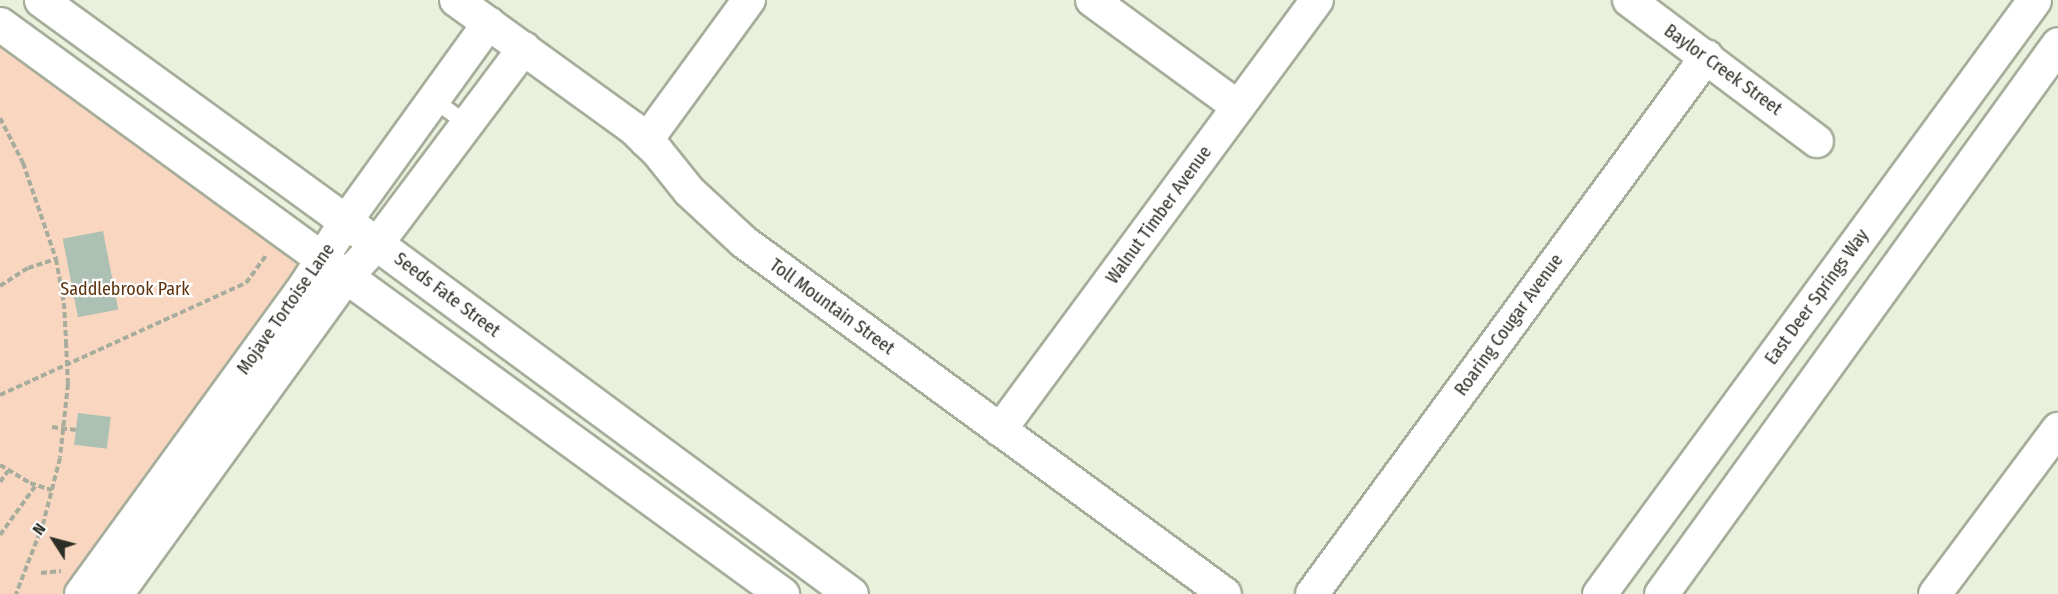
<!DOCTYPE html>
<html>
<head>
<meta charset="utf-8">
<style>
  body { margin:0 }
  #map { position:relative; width:2058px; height:594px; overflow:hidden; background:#e9f1dd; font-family:"Fira Sans Condensed",sans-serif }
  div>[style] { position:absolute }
  .green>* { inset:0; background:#f9d6bf }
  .building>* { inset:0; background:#acc0b3; transform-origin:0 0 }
  .path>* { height:4px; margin-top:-2px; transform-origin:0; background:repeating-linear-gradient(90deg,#a7ad9d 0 6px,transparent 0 9px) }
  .roads { filter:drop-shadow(2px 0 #a6ae9b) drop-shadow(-2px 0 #a6ae9b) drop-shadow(0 2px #a6ae9b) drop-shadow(0 -2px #a6ae9b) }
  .lane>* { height:15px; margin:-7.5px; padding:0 7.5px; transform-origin:7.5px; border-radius:7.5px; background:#fff }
  .street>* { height:32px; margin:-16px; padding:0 16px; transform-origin:16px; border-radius:16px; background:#fff }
  .secondary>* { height:33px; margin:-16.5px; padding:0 16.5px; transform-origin:16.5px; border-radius:16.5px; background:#fff }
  span { translate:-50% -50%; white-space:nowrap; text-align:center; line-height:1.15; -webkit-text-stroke:4.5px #fff; paint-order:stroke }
  .street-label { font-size:18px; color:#2c2f27 }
  .park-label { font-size:18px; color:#5d320c }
  .north { position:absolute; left:24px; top:510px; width:60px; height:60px; -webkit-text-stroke:4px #fff; paint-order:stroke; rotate:306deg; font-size:16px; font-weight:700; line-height:24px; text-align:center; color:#2c2f27 }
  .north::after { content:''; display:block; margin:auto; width:21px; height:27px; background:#2c2f27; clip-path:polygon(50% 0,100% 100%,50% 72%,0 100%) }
</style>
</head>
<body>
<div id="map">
  <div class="green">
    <div style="clip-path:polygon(0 40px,299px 262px,61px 594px,0 594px)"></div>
  </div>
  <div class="building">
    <div style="left:103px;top:231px;width:80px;height:41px;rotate:79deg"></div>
    <div style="left:78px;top:413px;width:33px;height:32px;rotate:7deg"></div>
  </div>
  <div class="path">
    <div style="left:0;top:118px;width:51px;rotate:62.9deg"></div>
    <div style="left:23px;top:163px;width:102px;rotate:71deg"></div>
    <div style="left:56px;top:259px;width:45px;rotate:79.7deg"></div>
    <div style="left:64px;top:303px;width:39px;rotate:87deg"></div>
    <div style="left:66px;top:342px;width:42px;rotate:87.3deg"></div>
    <div style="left:68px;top:384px;width:74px;rotate:96.2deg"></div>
    <div style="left:60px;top:458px;width:68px;rotate:104.4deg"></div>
    <div style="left:43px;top:524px;width:75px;rotate:111.1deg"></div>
    <div style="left:0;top:286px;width:33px;rotate:-33deg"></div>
    <div style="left:28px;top:268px;width:29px;rotate:-18deg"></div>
    <div style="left:0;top:395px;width:270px;rotate:-24.5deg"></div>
    <div style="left:246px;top:283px;width:34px;rotate:-54deg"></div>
    <div style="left:52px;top:427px;width:24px;rotate:7deg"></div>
    <div style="left:0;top:465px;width:35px;rotate:31deg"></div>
    <div style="left:30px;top:483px;width:23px;rotate:18deg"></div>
    <div style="left:0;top:482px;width:14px;rotate:-54deg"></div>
    <div style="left:0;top:535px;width:62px;rotate:-54.2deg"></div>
    <div style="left:41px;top:573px;width:20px;rotate:-6deg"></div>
  </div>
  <div class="roads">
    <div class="lane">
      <div style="left:433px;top:99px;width:42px;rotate:36.3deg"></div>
    </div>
    <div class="street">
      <div style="left:456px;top:0;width:218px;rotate:35.9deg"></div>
      <div style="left:633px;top:128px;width:33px;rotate:44deg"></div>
      <div style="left:657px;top:151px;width:51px;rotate:51.3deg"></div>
      <div style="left:689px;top:191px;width:75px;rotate:42.8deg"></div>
      <div style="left:744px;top:242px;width:596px;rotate:36.2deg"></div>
      <div style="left:1092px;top:0;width:181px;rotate:36.2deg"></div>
      <div style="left:1629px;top:0;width:235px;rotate:36.9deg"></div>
      <div style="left:646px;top:141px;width:175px;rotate:-53.9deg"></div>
      <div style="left:1000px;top:430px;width:534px;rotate:-53.6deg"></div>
      <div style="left:81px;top:594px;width:383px;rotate:-54deg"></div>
      <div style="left:306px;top:284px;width:75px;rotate:-57.6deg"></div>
      <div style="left:346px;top:221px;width:244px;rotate:-54.2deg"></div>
      <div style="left:117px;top:594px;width:392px;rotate:-54.1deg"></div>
      <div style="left:347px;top:276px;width:44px;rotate:-46.8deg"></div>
      <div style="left:377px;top:244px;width:245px;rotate:-53.1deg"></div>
      <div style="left:1312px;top:594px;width:667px;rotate:-53.71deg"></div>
      <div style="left:1935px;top:594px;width:206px;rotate:-53.3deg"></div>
    </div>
    <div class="secondary">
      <div style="left:41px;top:0;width:415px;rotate:36deg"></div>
      <div style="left:377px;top:244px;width:589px;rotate:36.44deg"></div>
      <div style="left:0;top:24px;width:968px;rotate:36.09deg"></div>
      <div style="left:1599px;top:594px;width:736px;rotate:-53.78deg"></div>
      <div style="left:1661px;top:594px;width:678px;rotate:-54.18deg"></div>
    </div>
  </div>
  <div class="street-label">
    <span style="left:1723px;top:70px;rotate:36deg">Baylor Creek Street</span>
    <span style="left:1159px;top:215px;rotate:-54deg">Walnut Timber Avenue</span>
    <span style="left:447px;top:295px;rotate:37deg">Seeds Fate Street</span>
    <span style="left:1817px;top:297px;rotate:-54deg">East Deer Springs Way</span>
    <span style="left:832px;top:307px;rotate:36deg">Toll Mountain Street</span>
    <span style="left:286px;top:309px;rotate:-55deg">Mojave Tortoise Lane</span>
    <span style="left:1509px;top:325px;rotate:-54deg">Roaring Cougar Avenue</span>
  </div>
  <div class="park-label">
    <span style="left:125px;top:289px">Saddlebrook Park</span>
  </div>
  <div class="north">N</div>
</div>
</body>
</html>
